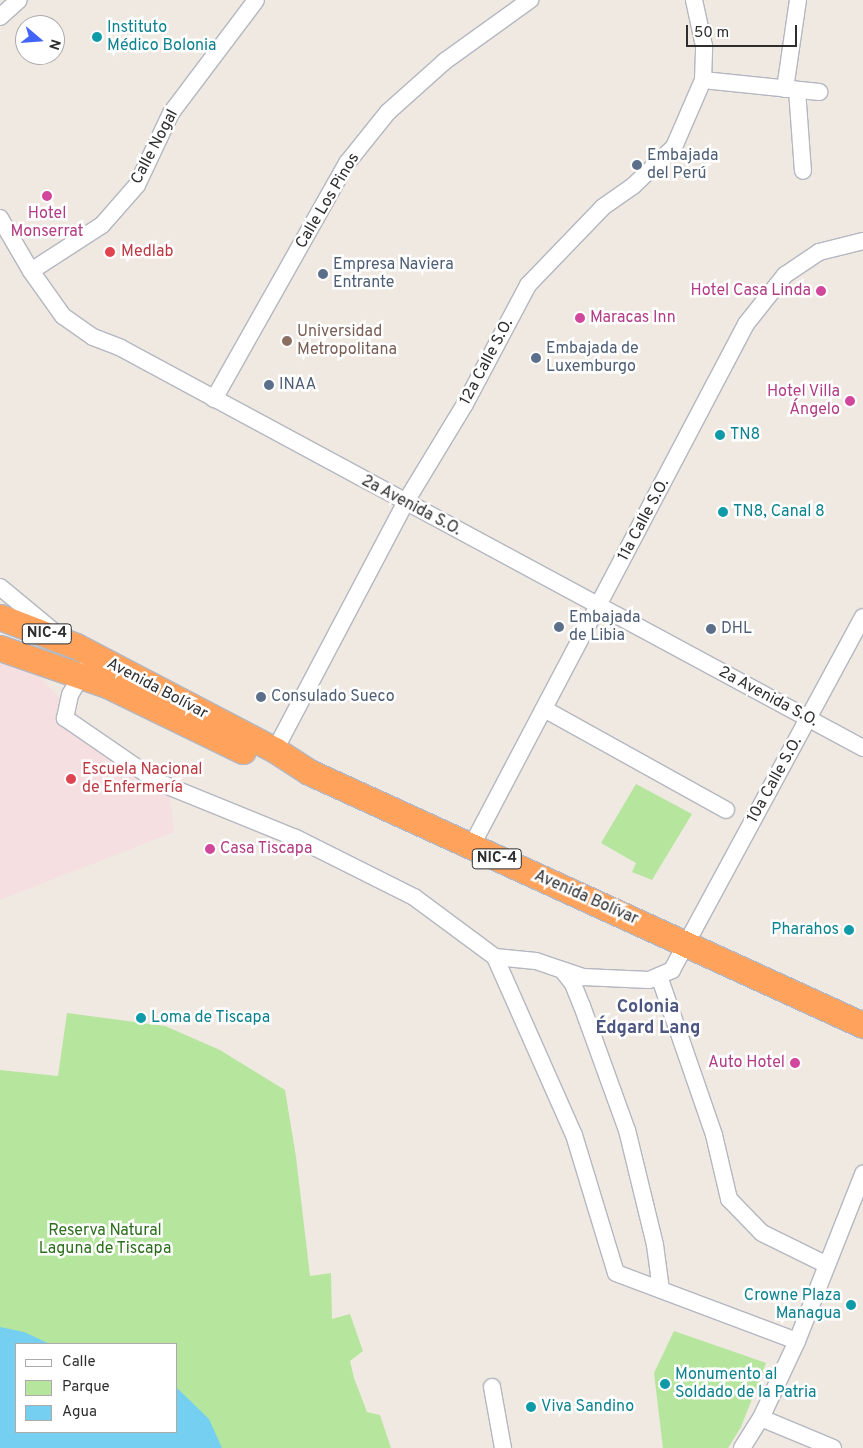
<!DOCTYPE html>
<html>
<head>
<meta charset="utf-8">
<style>
  body { margin:0 }
  #map { position:relative; width:863px; height:1448px; overflow:hidden; background:#efe9e1; font-family:Overpass,sans-serif }
  div>[style] { position:absolute }
  .medical>* { inset:0; background:#f5dfe0 }
  .green>* { inset:0; background:#b6e59e }
  .water>* { inset:0; background:#75cff0 }
  .roads { filter:drop-shadow(1px 0 #b4b7c1) drop-shadow(-1px 0 #b4b7c1) drop-shadow(0 1px #b4b7c1) drop-shadow(0 -1px #b4b7c1) }
  .minor>* { height:16px; margin:-8px; padding:0 8px; transform-origin:8px; border-radius:8px; background:#fff }
  .highway>* { height:25px; margin:-12.5px; padding:0 12.5px; transform-origin:12.5px; border-radius:12.5px; background:#ffa35c }
  .dots>* { width:14px; height:14px; translate:-50% -50%; box-sizing:border-box; border:2px solid #fff; border-radius:50% }
  span { translate:-50% -50%; white-space:nowrap; text-align:center; line-height:1.15; -webkit-text-stroke:5px #fff; paint-order:stroke }
  .shield-label span { padding:1px 4px; background:#fff; border:1px solid; border-radius:4px; -webkit-text-stroke-width:0 }
  .shield-label { font-size:15px; color:#2e2e2e; font-weight:700 }
  .culture-label { font-size:16px; color:#0d838f }
  .left { translate:0 -50%; text-align:left }
  .right { translate:-100% -50%; text-align:right }
  .street-label { font-size:16px; color:#2e2e2e }
  .service-label { font-size:16px; color:#4e5e75 }
  .hotel-label { font-size:16px; color:#b23c85 }
  .health-label { font-size:16px; color:#be3a42 }
  .education-label { font-size:16px; color:#785e54 }
  .park-label { font-size:16px; color:#2c6e1b }
  .neighbourhood-label { font-size:18px; color:#4d5680; font-weight:700 }
  .legend { position:absolute; left:15px; top:1343px; width:162px; height:90px; box-sizing:border-box; background:#fff; border:1px solid #ababab; margin:0; padding:6px 9px; list-style:none; font-size:15px; color:#2e2e2e }
  .legend li { display:flex; align-items:center; gap:10px; height:25px }
  .legend b { width:25px; border:1px solid #ababab }
  .north { position:absolute; left:15px; top:15px; width:50px; height:50px; box-sizing:border-box; background:#fff; border:1px solid #ababab; border-radius:50%; rotate:108deg; font-size:14px; font-weight:700; line-height:20px; text-align:center; color:#2e2e2e }
  .north::after { content:''; display:block; margin:auto; width:18px; height:22px; background:#4264fb; clip-path:polygon(50% 0,100% 100%,50% 72%,0 100%) }
  .scale { position:absolute; left:686px; top:25px; width:111px; height:22px; box-sizing:border-box; border:2px solid #2e2e2e; border-top:0; padding-left:6px; font-size:15px; line-height:18px; white-space:nowrap; color:#2e2e2e; -webkit-text-stroke:4px #fff; paint-order:stroke }
</style>
</head>
<body>
<div id="map">
  <div class="medical">
    <div style="clip-path:polygon(0 660px,16px 663px,40px 677px,87px 727px,114px 762px,170px 797px,174px 832px,0 900px)"></div>
  </div>
  <div class="green">
    <div style="clip-path:polygon(636px 784px,692px 814px,652px 880px,632px 872px,636px 863px,601px 843px)"></div>
    <div style="clip-path:polygon(evenodd,67px 1013px,165px 1026px,220px 1050px,285px 1090px,296px 1157px,310px 1276px,331px 1273px,332px 1319px,350px 1314px,363px 1351px,350px 1361px,354px 1378px,367px 1412px,380px 1415px,391px 1448px,0 1448px,0 1070px,58px 1076px,67px 1013px,16px 1344px,176px 1344px,176px 1432px,16px 1432px,16px 1344px)"></div>
    <div style="clip-path:polygon(674px 1331px,766px 1363px,741px 1427px,728px 1448px,663px 1448px,654px 1373px)"></div>
  </div>
  <div class="water">
    <div style="clip-path:polygon(0 1327px,24px 1332px,50px 1344px,16px 1344px,16px 1432px,176px 1432px,176px 1387px,209px 1419px,222px 1448px,0 1448px)"></div>
  </div>
  <div class="roads">
    <div class="minor">
      <div style="left:0;top:17px;width:25px;rotate:-42deg"></div>
      <div style="left:703px;top:80px;width:117px;rotate:5.9deg"></div>
      <div style="left:785px;top:89px;width:90px;rotate:-81.7deg"></div>
      <div style="left:797px;top:90px;width:81px;rotate:85.8deg"></div>
      <div style="left:0;top:218px;width:61px;rotate:59.7deg"></div>
      <div style="left:31px;top:271px;width:55px;rotate:54.6deg"></div>
      <div style="left:63px;top:316px;width:37px;rotate:35deg"></div>
      <div style="left:93px;top:337px;width:30px;rotate:21deg"></div>
      <div style="left:121px;top:348px;width:843px;rotate:28.33deg"></div>
      <div style="left:31px;top:271px;width:85px;rotate:-32.9deg"></div>
      <div style="left:102px;top:225px;width:53px;rotate:-48.8deg"></div>
      <div style="left:137px;top:185px;width:80px;rotate:-64.7deg"></div>
      <div style="left:171px;top:113px;width:141px;rotate:-53deg"></div>
      <div style="left:214px;top:399px;width:271px;rotate:-60.6deg"></div>
      <div style="left:347px;top:163px;width:65px;rotate:-51.2deg"></div>
      <div style="left:388px;top:112px;width:76px;rotate:-41.8deg"></div>
      <div style="left:445px;top:61px;width:105px;rotate:-35.7deg"></div>
      <div style="left:0;top:587px;width:67px;rotate:39.6deg"></div>
      <div style="left:86px;top:668px;width:31px;rotate:121deg"></div>
      <div style="left:70px;top:695px;width:24px;rotate:102deg"></div>
      <div style="left:65px;top:718px;width:113px;rotate:34.5deg"></div>
      <div style="left:158px;top:782px;width:149px;rotate:22.1deg"></div>
      <div style="left:296px;top:838px;width:132px;rotate:26.6deg"></div>
      <div style="left:414px;top:897px;width:101px;rotate:36.5deg"></div>
      <div style="left:495px;top:957px;width:41px;rotate:5.6deg"></div>
      <div style="left:536px;top:961px;width:50px;rotate:18.8deg"></div>
      <div style="left:583px;top:977px;width:66px;rotate:2.6deg"></div>
      <div style="left:649px;top:980px;width:25px;rotate:-23deg"></div>
      <div style="left:672px;top:970px;width:401px;rotate:-61.6deg"></div>
      <div style="left:544px;top:709px;width:208px;rotate:29deg"></div>
      <div style="left:275px;top:750px;width:279px;rotate:-62.2deg"></div>
      <div style="left:405px;top:503px;width:116px;rotate:-58.8deg"></div>
      <div style="left:465px;top:404px;width:135px;rotate:-62.1deg"></div>
      <div style="left:528px;top:285px;width:108px;rotate:-46.1deg"></div>
      <div style="left:603px;top:207px;width:37px;rotate:-35deg"></div>
      <div style="left:633px;top:186px;width:57px;rotate:-43.6deg"></div>
      <div style="left:674px;top:147px;width:73px;rotate:-66.6deg"></div>
      <div style="left:703px;top:80px;width:34px;rotate:-88deg"></div>
      <div style="left:704px;top:46px;width:47px;rotate:-102.3deg"></div>
      <div style="left:471px;top:847px;width:591px;rotate:-62.26deg"></div>
      <div style="left:746px;top:324px;width:63px;rotate:-51.5deg"></div>
      <div style="left:785px;top:275px;width:41px;rotate:-34.1deg"></div>
      <div style="left:819px;top:252px;width:45px;rotate:-14deg"></div>
      <div style="left:495px;top:957px;width:195px;rotate:66.1deg"></div>
      <div style="left:574px;top:1135px;width:144px;rotate:73.1deg"></div>
      <div style="left:616px;top:1273px;width:193px;rotate:20.6deg"></div>
      <div style="left:563px;top:971px;width:16px;rotate:52deg"></div>
      <div style="left:573px;top:984px;width:24px;rotate:68deg"></div>
      <div style="left:582px;top:1006px;width:132px;rotate:70.1deg"></div>
      <div style="left:627px;top:1130px;width:118px;rotate:76.3deg"></div>
      <div style="left:655px;top:1245px;width:45px;rotate:82.4deg"></div>
      <div style="left:659px;top:976px;width:168px;rotate:70.9deg"></div>
      <div style="left:714px;top:1135px;width:66px;rotate:76.8deg"></div>
      <div style="left:729px;top:1199px;width:47px;rotate:45.9deg"></div>
      <div style="left:762px;top:1233px;width:72px;rotate:26.2deg"></div>
      <div style="left:492px;top:1387px;width:62px;rotate:79.8deg"></div>
      <div style="left:761px;top:1418px;width:78px;rotate:22.6deg"></div>
      <div style="left:742px;top:1448px;width:36px;rotate:-58deg"></div>
      <div style="left:761px;top:1418px;width:85px;rotate:-64.9deg"></div>
      <div style="left:797px;top:1341px;width:180px;rotate:-68.4deg"></div>
    </div>
    <div class="highway">
      <div style="left:0;top:617px;width:81px;rotate:20.9deg"></div>
      <div style="left:76px;top:646px;width:225px;rotate:27.6deg"></div>
      <div style="left:275px;top:750px;width:40px;rotate:32.9deg"></div>
      <div style="left:309px;top:772px;width:609px;rotate:24.55deg"></div>
      <div style="left:0;top:648px;width:113px;rotate:19.1deg"></div>
      <div style="left:107px;top:685px;width:151px;rotate:25.9deg"></div>
    </div>
  </div>
  <div class="dots">
    <div style="left:97px;top:37px;background:#0f9aa8"></div>
    <div style="left:637px;top:165px;background:#5c6f8a"></div>
    <div style="left:47px;top:196px;background:#d1479c"></div>
    <div style="left:110px;top:252px;background:#e0444e"></div>
    <div style="left:323px;top:274px;background:#5c6f8a"></div>
    <div style="left:821px;top:291px;background:#d1479c"></div>
    <div style="left:580px;top:318px;background:#d1479c"></div>
    <div style="left:287px;top:341px;background:#8d6e63"></div>
    <div style="left:536px;top:358px;background:#5c6f8a"></div>
    <div style="left:269px;top:385px;background:#5c6f8a"></div>
    <div style="left:850px;top:401px;background:#d1479c"></div>
    <div style="left:720px;top:435px;background:#0f9aa8"></div>
    <div style="left:723px;top:512px;background:#0f9aa8"></div>
    <div style="left:559px;top:627px;background:#5c6f8a"></div>
    <div style="left:711px;top:629px;background:#5c6f8a"></div>
    <div style="left:261px;top:697px;background:#5c6f8a"></div>
    <div style="left:71px;top:779px;background:#e0444e"></div>
    <div style="left:210px;top:849px;background:#d1479c"></div>
    <div style="left:849px;top:930px;background:#0f9aa8"></div>
    <div style="left:141px;top:1018px;background:#0f9aa8"></div>
    <div style="left:795px;top:1063px;background:#d1479c"></div>
    <div style="left:851px;top:1305px;background:#0f9aa8"></div>
    <div style="left:665px;top:1384px;background:#0f9aa8"></div>
    <div style="left:531px;top:1407px;background:#0f9aa8"></div>
  </div>
  <div class="shield-label">
    <span style="left:47px;top:634px">NIC-4</span>
    <span style="left:497px;top:859px">NIC-4</span>
  </div>
  <div class="culture-label">
    <span class="left" style="left:107px;top:37px">Instituto<br>Médico Bolonia</span>
    <span class="left" style="left:730px;top:435px">TN8</span>
    <span class="left" style="left:733px;top:512px">TN8, Canal 8</span>
    <span class="right" style="left:839px;top:930px">Pharahos</span>
    <span class="left" style="left:151px;top:1018px">Loma de Tiscapa</span>
    <span class="right" style="left:841px;top:1305px">Crowne Plaza<br>Managua</span>
    <span class="left" style="left:675px;top:1384px">Monumento al<br>Soldado de la Patria</span>
    <span class="left" style="left:541px;top:1407px">Viva Sandino</span>
  </div>
  <div class="street-label">
    <span style="left:155px;top:147px;rotate:-62deg">Calle Nogal</span>
    <span style="left:328px;top:201px;rotate:-59deg">Calle Los Pinos</span>
    <span style="left:487px;top:362px;rotate:-62deg">12a Calle S.O.</span>
    <span style="left:411px;top:506px;rotate:28deg">2a Avenida S.O.</span>
    <span style="left:644px;top:520px;rotate:-62deg">11a Calle S.O.</span>
    <span style="left:157px;top:689px;rotate:28deg">Avenida Bolívar</span>
    <span style="left:768px;top:697px;rotate:28deg">2a Avenida S.O.</span>
    <span style="left:775px;top:780px;rotate:-61deg">10a Calle S.O.</span>
    <span style="left:586px;top:898px;rotate:24deg">Avenida Bolívar</span>
  </div>
  <div class="service-label">
    <span class="left" style="left:647px;top:165px">Embajada<br>del Perú</span>
    <span class="left" style="left:333px;top:274px">Empresa Naviera<br>Entrante</span>
    <span class="left" style="left:546px;top:358px">Embajada de<br>Luxemburgo</span>
    <span class="left" style="left:279px;top:385px">INAA</span>
    <span class="left" style="left:569px;top:627px">Embajada<br>de Libia</span>
    <span class="left" style="left:721px;top:629px">DHL</span>
    <span class="left" style="left:271px;top:697px">Consulado Sueco</span>
  </div>
  <div class="hotel-label">
    <span style="left:47px;top:223px">Hotel<br>Monserrat</span>
    <span class="right" style="left:811px;top:291px">Hotel Casa Linda</span>
    <span class="left" style="left:590px;top:318px">Maracas Inn</span>
    <span class="right" style="left:840px;top:401px">Hotel Villa<br>Ángelo</span>
    <span class="left" style="left:220px;top:849px">Casa Tiscapa</span>
    <span class="right" style="left:785px;top:1063px">Auto Hotel</span>
  </div>
  <div class="health-label">
    <span class="left" style="left:121px;top:252px">Medlab</span>
    <span class="left" style="left:82px;top:779px">Escuela Nacional<br>de Enfermería</span>
  </div>
  <div class="education-label">
    <span class="left" style="left:297px;top:341px">Universidad<br>Metropolitana</span>
  </div>
  <div class="park-label">
    <span style="left:105px;top:1240px">Reserva Natural<br>Laguna de Tiscapa</span>
  </div>
  <div class="neighbourhood-label">
    <span style="left:648px;top:1019px">Colonia<br>Édgard Lang</span>
  </div>
  <ul class="legend">
  <li><b style="height:6px;background:#fff"></b>Calle</li>
  <li><b style="height:14px;background:#b6e59e"></b>Parque</li>
  <li><b style="height:14px;background:#75cff0"></b>Agua</li>
  </ul>
  <div class="north">N</div>
  <div class="scale">50 m</div>
</div>
</body>
</html>
